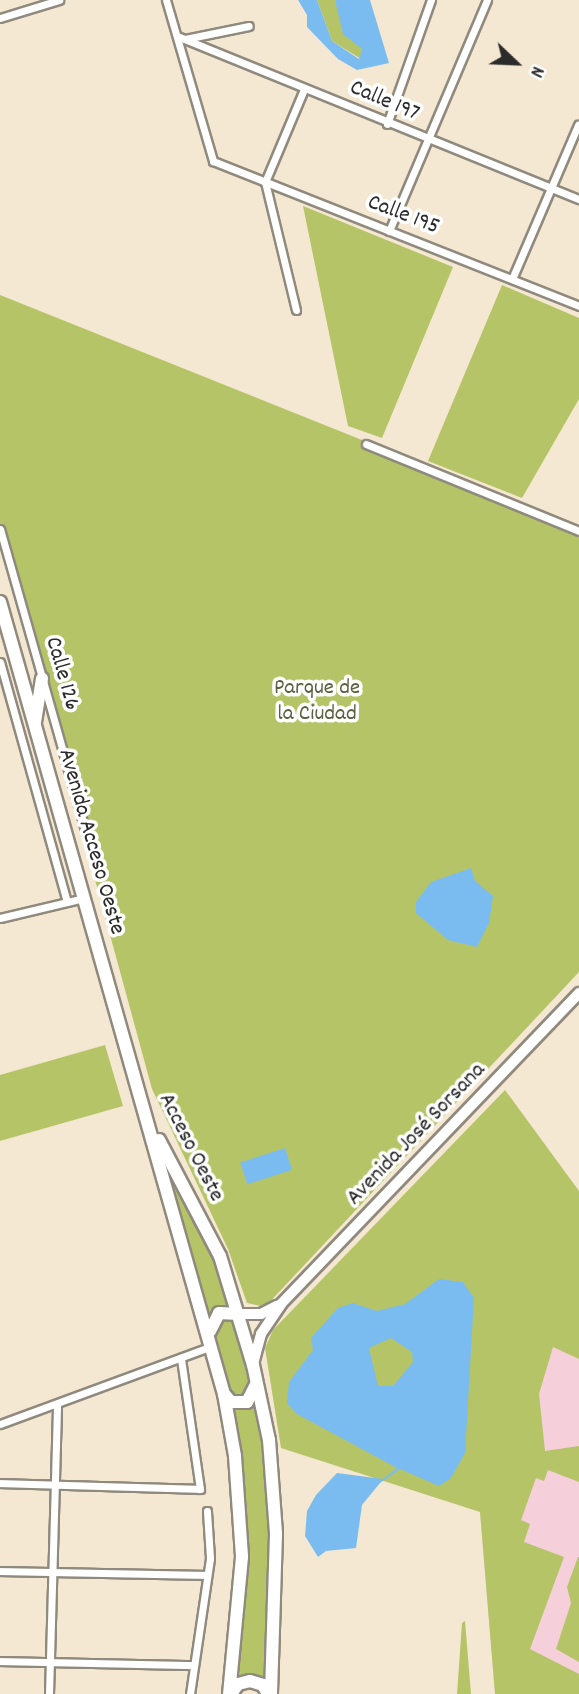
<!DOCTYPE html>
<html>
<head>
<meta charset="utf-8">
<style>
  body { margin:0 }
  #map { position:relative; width:579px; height:1694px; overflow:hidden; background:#f5e8d2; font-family:Dekko,sans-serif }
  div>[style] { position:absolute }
  .built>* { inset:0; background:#f5cfda }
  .green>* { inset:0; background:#b5c466 }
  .water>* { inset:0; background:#7bbcf0; transform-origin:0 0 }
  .roads { filter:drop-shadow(2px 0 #908a7e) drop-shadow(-2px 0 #908a7e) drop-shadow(0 2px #908a7e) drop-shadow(0 -2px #908a7e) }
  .street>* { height:7px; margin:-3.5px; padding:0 3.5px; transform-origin:3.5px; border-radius:3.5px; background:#fff }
  .secondary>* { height:10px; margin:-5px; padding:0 5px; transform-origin:5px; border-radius:5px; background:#fff }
  .highway>* { height:12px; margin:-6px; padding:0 6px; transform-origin:6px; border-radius:6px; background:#fff }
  span { translate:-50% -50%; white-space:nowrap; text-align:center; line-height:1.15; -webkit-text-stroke:7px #fff; paint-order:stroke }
  .street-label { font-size:23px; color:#2b2b2b }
  .park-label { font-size:23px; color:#5b6140 }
  .north { position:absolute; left:481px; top:28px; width:70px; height:70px; -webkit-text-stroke:5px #fff; paint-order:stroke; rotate:113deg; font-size:19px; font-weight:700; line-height:28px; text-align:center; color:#2b2b2b }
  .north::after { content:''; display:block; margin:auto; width:24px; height:32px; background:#2b2b2b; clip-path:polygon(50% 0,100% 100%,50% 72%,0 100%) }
</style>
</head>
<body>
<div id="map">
  <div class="built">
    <div style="clip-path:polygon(579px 1288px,579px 1694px,495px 1694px,480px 1512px)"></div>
  </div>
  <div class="green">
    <div style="clip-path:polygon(317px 0,335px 0,362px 49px,361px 59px,332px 41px)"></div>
    <div style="clip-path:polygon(303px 206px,453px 267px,382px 438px,348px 426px)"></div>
    <div style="clip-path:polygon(502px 285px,579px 318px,579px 399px,522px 498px,428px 461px)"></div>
    <div style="clip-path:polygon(0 295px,579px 527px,579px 972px,265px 1307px,247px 1303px,228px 1249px,152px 1089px,0 531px)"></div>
    <div style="clip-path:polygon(105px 1045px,123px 1106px,0 1141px,0 1075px)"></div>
    <div style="clip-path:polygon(505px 1090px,579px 1191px,579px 1359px,553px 1347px,539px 1394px,545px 1451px,579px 1446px,579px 1482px,548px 1470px,544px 1481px,536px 1478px,521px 1520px,530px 1524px,524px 1542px,564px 1557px,530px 1649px,579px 1674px,579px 1694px,495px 1694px,480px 1512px,281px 1448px,265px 1348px,273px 1330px)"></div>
    <div style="clip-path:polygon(158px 1151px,217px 1257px,231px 1308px,219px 1307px,209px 1319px)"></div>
    <div style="clip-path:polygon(222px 1316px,235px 1320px,253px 1383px,241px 1398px,230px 1396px,212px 1333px)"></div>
    <div style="clip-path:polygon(255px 1398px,266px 1442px,273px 1534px,269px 1694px,263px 1683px,231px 1689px,243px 1557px,229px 1402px)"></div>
    <div style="clip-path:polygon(578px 1557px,579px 1557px,579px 1662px,556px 1649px,571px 1603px,567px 1587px)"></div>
    <div style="clip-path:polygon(465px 1621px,471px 1694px,457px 1694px,462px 1623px)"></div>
  </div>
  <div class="water">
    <div style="clip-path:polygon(298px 0,317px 0,332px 41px,359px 59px,362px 49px,343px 34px,335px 0,370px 0,389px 63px,357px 70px,338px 59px,307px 27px,307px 15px)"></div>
    <div style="clip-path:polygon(471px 868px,475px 881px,493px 896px,489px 923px,477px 947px,448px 940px,416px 913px,416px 902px,431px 882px)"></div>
    <div style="left:285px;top:1148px;width:23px;height:47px;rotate:72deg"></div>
    <div style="clip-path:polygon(evenodd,439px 1279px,463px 1282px,474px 1298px,465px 1453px,451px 1478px,439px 1486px,400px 1469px,380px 1483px,362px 1505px,356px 1548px,326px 1551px,318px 1557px,305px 1536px,307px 1511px,316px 1495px,337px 1473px,383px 1479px,397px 1468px,297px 1414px,287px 1403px,289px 1382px,313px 1350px,311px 1338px,338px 1308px,353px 1303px,377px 1311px,405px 1304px,439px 1279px,391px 1338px,412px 1352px,413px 1362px,393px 1386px,378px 1386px,369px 1348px,391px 1338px)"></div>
  </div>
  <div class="roads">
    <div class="street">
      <div style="left:166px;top:0;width:168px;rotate:73.7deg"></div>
      <div style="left:213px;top:161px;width:394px;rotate:21.6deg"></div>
      <div style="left:0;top:18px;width:62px;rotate:-17deg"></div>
      <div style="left:177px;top:36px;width:434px;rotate:22.1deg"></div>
      <div style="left:185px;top:39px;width:65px;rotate:-11.5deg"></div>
      <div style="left:387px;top:124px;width:132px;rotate:-70.5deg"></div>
      <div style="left:389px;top:231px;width:251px;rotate:-67deg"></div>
      <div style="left:512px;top:279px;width:168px;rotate:-66.8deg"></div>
      <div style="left:296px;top:310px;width:132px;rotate:-103.6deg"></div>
      <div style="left:265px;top:182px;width:101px;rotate:-67.2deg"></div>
      <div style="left:366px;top:444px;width:230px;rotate:22.2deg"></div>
      <div style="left:0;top:529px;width:312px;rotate:74.2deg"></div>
      <div style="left:0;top:662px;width:249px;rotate:74.4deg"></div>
      <div style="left:0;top:918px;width:86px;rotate:-13.4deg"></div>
      <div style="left:0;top:1424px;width:226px;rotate:-20.2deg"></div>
      <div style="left:0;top:1483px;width:200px;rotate:1.7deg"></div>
      <div style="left:200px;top:1489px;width:132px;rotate:-98.3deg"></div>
      <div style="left:0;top:1571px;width:205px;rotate:1.1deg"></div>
      <div style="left:0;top:1661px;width:194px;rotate:1.2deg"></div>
      <div style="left:49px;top:1694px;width:290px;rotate:-88.4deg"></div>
      <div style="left:190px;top:1694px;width:137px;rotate:-81.6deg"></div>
      <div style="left:210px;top:1558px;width:47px;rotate:-93.7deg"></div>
    </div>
    <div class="secondary">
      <div style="left:238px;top:1314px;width:23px"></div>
      <div style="left:261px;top:1314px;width:18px;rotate:-27deg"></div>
      <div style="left:253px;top:1364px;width:31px;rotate:-75deg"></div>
      <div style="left:261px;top:1334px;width:36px;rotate:-56deg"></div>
      <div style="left:281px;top:1304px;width:431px;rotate:-46.2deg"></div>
    </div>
    <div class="highway">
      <div style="left:0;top:602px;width:823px;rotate:74.21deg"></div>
      <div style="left:224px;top:1394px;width:63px;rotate:79.9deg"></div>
      <div style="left:235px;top:1456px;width:101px;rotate:86deg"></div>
      <div style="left:242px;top:1557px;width:138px;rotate:95.4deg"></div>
      <div style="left:35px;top:722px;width:44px;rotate:-80.8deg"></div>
      <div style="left:159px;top:1140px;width:131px;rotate:62.3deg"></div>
      <div style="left:220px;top:1256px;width:114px;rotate:73.2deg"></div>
      <div style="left:253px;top:1365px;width:77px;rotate:78deg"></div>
      <div style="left:269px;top:1440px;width:94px;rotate:85.7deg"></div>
      <div style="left:276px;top:1534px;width:160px;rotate:91.8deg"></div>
      <div style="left:210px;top:1331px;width:20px;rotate:-63deg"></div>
      <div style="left:219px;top:1313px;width:19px;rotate:3deg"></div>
      <div style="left:224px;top:1394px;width:11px;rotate:49deg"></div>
      <div style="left:231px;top:1402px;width:16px"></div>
      <div style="left:247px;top:1402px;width:20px;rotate:-63deg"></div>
      <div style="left:231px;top:1694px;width:12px;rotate:-55deg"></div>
      <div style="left:238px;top:1684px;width:12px;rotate:-14deg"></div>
      <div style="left:250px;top:1681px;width:14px;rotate:17deg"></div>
      <div style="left:263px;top:1685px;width:10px;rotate:61deg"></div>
    </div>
  </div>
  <div class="street-label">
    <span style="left:384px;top:102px;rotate:23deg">Calle 197</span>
    <span style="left:403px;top:216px;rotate:21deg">Calle 195</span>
    <span style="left:61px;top:674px;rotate:74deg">Calle 126</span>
    <span style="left:90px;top:842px;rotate:74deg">Avenida Acceso Oeste</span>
    <span style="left:417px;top:1135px;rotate:-46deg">Avenida José Sorsana</span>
    <span style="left:190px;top:1148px;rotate:63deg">Acceso Oeste</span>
  </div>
  <div class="park-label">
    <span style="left:317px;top:702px">Parque de<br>la Ciudad</span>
  </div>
  <div class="north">N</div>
</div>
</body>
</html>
